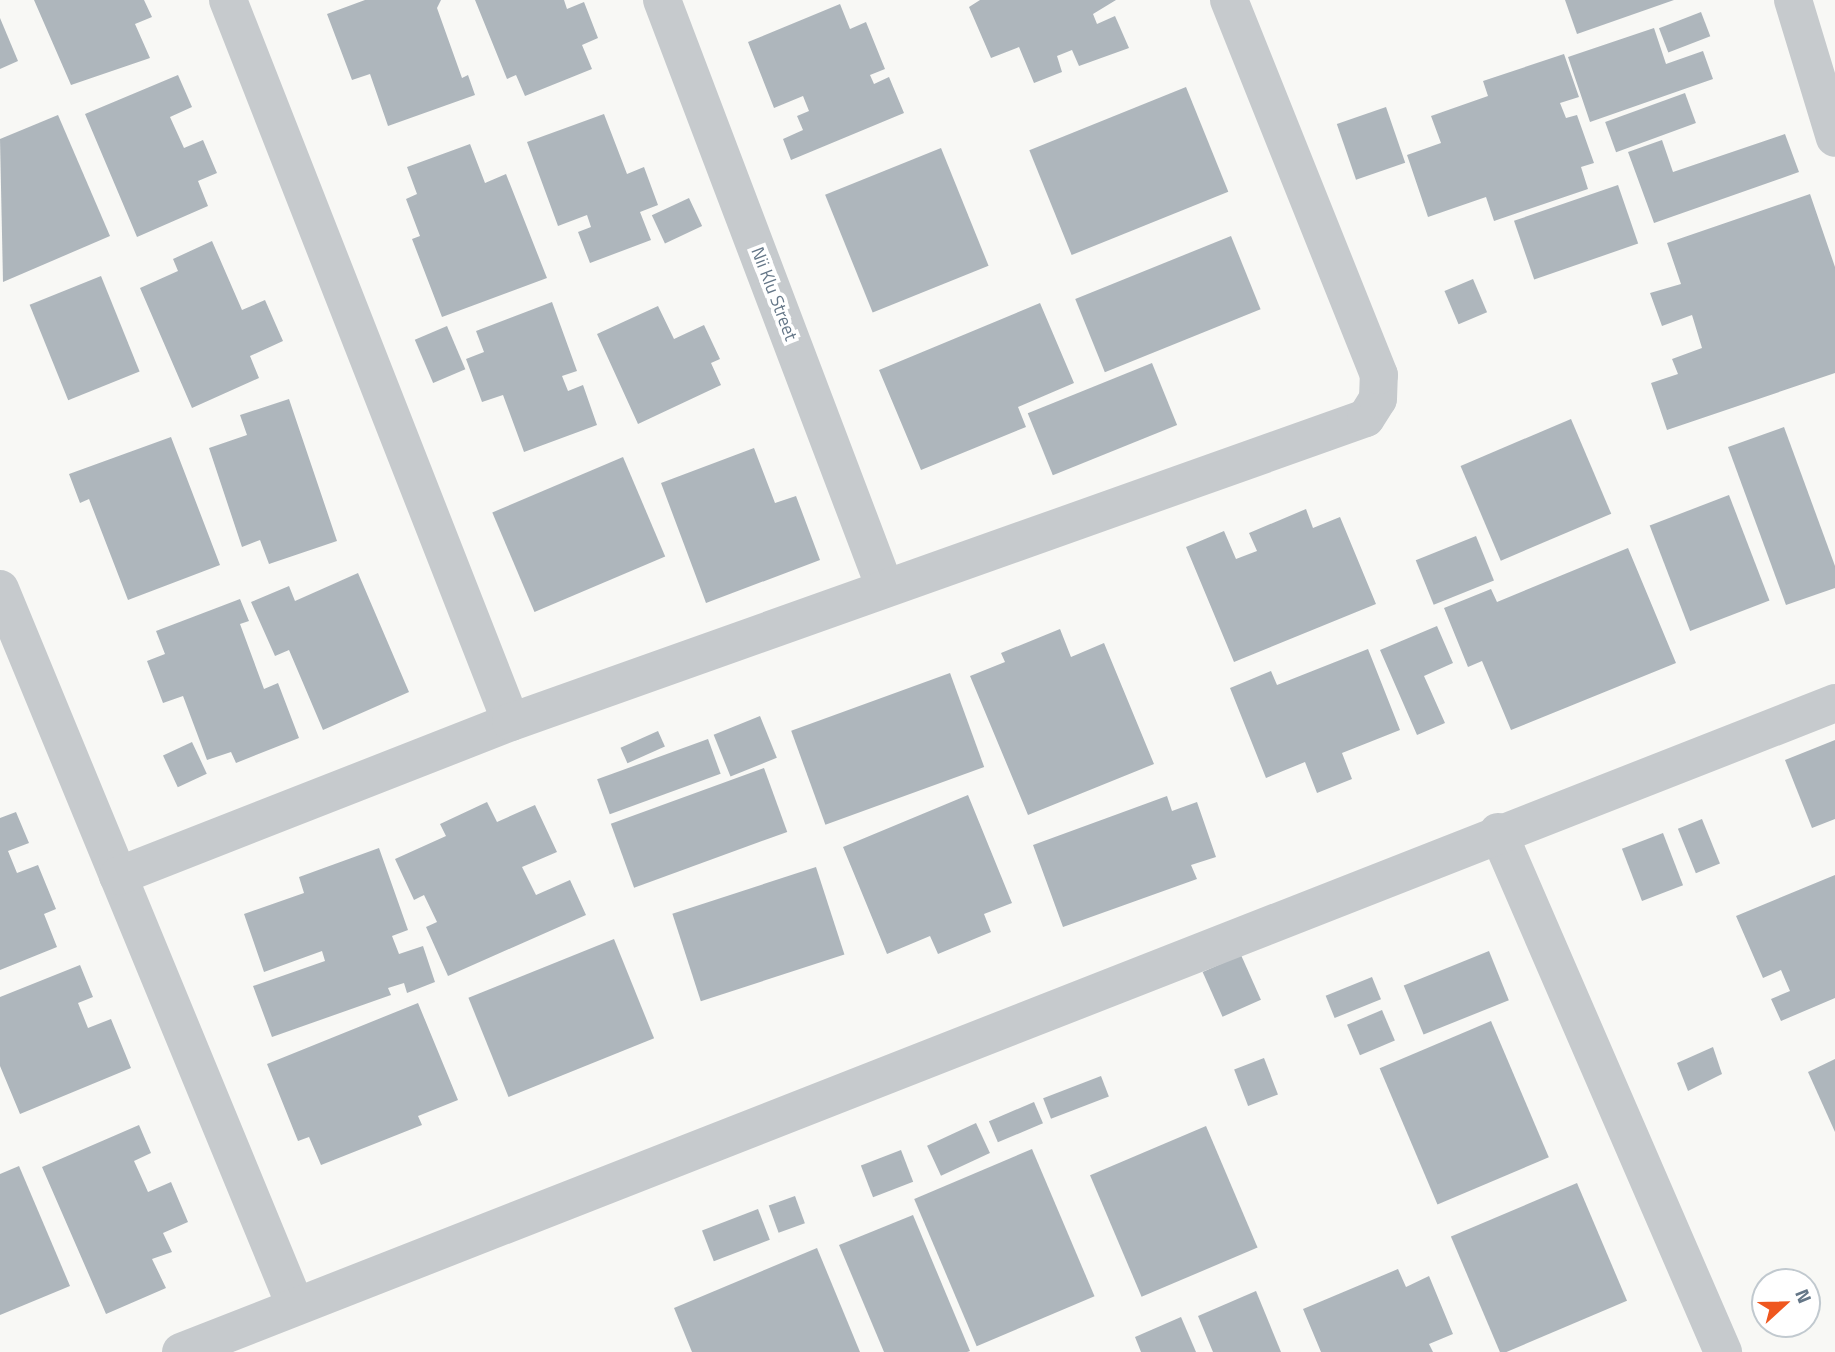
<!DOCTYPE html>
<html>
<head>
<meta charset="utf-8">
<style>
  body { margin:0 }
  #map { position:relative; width:1835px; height:1352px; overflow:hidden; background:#f8f8f5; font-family:"Titillium Web",sans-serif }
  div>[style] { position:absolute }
  .building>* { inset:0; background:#aeb6bc; transform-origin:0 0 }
  .minor>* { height:38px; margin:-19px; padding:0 19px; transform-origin:19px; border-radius:19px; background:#c6cacd }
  span { translate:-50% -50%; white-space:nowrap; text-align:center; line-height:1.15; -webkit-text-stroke:7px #fff; paint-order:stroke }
  .street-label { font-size:18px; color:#657788 }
  .north { position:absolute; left:1751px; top:1268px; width:70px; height:70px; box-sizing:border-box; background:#fff; border:2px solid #c1c9cf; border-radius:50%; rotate:68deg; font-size:19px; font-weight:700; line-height:28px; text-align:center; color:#657788 }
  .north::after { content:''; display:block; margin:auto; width:24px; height:32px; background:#ef571f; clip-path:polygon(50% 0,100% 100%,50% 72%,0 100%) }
</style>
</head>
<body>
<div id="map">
  <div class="building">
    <div style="clip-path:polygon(34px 0,144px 0,152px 17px,135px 24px,150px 58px,71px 85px)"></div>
    <div style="clip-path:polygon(365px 0,441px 0,437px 8px,462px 78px,468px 75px,475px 95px,388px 126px,370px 74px,352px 80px,327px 14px)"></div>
    <div style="clip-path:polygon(475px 0,564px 0,567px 9px,584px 2px,598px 38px,582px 45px,592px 69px,525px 96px,516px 75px,507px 79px)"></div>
    <div style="clip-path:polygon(980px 0,1116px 0,1093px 14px,1097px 24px,1115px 16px,1129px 48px,1079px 66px,1072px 50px,1057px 56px,1062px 72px,1034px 83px,1019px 47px,991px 58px,969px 7px)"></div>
    <div style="clip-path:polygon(1565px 0,1674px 0,1577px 34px)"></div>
    <div style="clip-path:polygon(840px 4px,850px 29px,866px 22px,885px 69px,870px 75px,874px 84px,889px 77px,904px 113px,791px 160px,783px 139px,803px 130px,797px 116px,809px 111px,803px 96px,774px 108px,748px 42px)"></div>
    <div style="left:1701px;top:12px;width:26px;height:45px;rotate:69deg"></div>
    <div style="clip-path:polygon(0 18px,18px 61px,0 69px)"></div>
    <div style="clip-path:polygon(1654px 28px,1666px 64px,1703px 51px,1713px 79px,1590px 122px,1568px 57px)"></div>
    <div style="clip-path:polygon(1564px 54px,1579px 97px,1560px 103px,1566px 118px,1577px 115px,1594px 163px,1581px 167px,1588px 189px,1494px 221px,1486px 197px,1428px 217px,1407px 155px,1441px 143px,1431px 116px,1488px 96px,1483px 81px)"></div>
    <div style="clip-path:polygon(178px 75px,192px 107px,170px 117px,184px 148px,203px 140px,217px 173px,198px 181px,208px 206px,137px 237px,85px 114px)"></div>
    <div style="left:1186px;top:87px;width:113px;height:169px;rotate:68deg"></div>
    <div style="left:1685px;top:93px;width:32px;height:85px;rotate:70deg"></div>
    <div style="left:1386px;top:107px;width:59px;height:52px;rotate:71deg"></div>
    <div style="clip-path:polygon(604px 114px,627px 174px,644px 167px,658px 205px,640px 212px,651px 240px,590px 263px,578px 232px,591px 227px,587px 215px,558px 226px,527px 142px)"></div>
    <div style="clip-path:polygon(58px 115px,110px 236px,3px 282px,0 139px)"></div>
    <div style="clip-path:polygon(1785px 134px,1799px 172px,1654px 223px,1628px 152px,1662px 140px,1673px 172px)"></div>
    <div style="clip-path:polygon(470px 144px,485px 183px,506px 174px,547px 278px,442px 317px,412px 239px,420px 236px,406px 199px,417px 194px,407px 167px)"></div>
    <div style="left:941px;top:148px;width:127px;height:125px;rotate:68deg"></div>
    <div style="left:1618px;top:185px;width:62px;height:110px;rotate:71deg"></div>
    <div style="clip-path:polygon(1810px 194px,1835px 267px,1835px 373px,1667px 430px,1651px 383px,1678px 374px,1672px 359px,1702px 348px,1692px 315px,1662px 326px,1650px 293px,1681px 284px,1667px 243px)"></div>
    <div style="left:689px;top:198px;width:31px;height:41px;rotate:65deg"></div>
    <div style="left:1231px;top:236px;width:79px;height:168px;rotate:68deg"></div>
    <div style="clip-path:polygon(212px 241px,242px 310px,265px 300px,283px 341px,250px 356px,259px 378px,192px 408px,140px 288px,178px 271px,173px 259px)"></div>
    <div style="left:101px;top:276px;width:103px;height:77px;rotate:68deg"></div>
    <div style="left:1473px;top:279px;width:36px;height:31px;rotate:67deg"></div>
    <div style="clip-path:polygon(552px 302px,577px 371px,562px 376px,568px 391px,583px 385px,597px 425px,524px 452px,503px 395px,482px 402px,466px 359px,484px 352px,476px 331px)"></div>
    <div style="clip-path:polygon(1040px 303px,1074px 383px,1018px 407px,1026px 427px,921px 470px,879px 370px)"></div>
    <div style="clip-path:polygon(658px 306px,674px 339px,704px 325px,720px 359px,711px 363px,721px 385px,638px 424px,597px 334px)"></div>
    <div style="left:447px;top:326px;width:47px;height:35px;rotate:67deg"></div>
    <div style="left:1152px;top:363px;width:67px;height:134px;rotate:68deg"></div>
    <div style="clip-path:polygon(289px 399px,337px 541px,269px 564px,260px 540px,242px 547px,209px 448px,247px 435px,240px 415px)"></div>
    <div style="left:1571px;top:419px;width:103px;height:120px;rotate:67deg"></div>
    <div style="clip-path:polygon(1784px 427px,1835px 566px,1835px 588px,1786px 605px,1728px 447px)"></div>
    <div style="clip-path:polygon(171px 437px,220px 565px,128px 600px,89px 499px,80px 503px,69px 474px)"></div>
    <div style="clip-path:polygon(754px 448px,775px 503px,796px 496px,820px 560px,706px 603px,661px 483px)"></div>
    <div style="left:623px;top:457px;width:108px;height:142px;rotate:67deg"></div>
    <div style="left:1729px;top:495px;width:113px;height:85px;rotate:69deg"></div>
    <div style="clip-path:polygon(1306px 509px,1313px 528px,1340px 517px,1376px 604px,1234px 662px,1186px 547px,1224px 531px,1236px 559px,1257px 551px,1249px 533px)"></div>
    <div style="left:1476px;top:536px;width:48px;height:65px;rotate:68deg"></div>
    <div style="clip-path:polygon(1628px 548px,1676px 663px,1511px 730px,1482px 661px,1468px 667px,1444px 608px,1491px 589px,1497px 602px)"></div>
    <div style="clip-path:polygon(358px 573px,409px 692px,323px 730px,289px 650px,275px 656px,251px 602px,289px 586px,295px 601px)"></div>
    <div style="clip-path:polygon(240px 599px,249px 621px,240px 624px,264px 689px,278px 683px,299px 738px,236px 763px,231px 752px,207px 760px,183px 696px,163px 703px,147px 661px,165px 654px,156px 631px)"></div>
    <div style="clip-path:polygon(1437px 626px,1453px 663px,1424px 676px,1445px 723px,1417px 735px,1380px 650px)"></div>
    <div style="clip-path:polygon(1060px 629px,1071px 657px,1104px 643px,1154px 764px,1028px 815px,970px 676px,1005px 662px,1001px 653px)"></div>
    <div style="clip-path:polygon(1368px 649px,1400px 730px,1342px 753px,1352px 779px,1317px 793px,1305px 762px,1266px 778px,1230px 688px,1271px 671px,1277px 685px)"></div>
    <div style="left:950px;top:673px;width:100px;height:169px;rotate:70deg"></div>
    <div style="left:760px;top:716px;width:45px;height:50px;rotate:68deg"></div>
    <div style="left:658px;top:731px;width:17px;height:41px;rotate:66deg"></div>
    <div style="left:708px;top:739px;width:37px;height:118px;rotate:70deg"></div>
    <div style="clip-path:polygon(1835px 740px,1835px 819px,1812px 828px,1785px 760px)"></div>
    <div style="left:192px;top:742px;width:35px;height:32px;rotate:65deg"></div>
    <div style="left:764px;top:768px;width:68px;height:163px;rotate:70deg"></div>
    <div style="clip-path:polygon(968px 795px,1012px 903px,984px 914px,991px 932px,938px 954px,930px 936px,887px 954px,843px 847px)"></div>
    <div style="clip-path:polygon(1167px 796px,1172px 811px,1197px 802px,1216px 857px,1191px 865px,1197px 879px,1063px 927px,1033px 845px)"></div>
    <div style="clip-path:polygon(487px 802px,497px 822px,535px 805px,557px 852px,522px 867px,536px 895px,570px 880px,586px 915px,448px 976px,426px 927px,437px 922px,424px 895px,414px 900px,395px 859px,446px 836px,440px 824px)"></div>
    <div style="clip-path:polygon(16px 812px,29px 843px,8px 851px,17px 873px,38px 865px,56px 909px,44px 914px,57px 947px,0 970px,0 818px)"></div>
    <div style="left:1702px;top:819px;width:48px;height:26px;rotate:68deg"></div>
    <div style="left:1663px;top:833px;width:56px;height:44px;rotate:69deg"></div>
    <div style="clip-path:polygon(379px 848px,408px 930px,392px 936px,399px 954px,423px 946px,435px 982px,407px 993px,404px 983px,388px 988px,391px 995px,272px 1037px,253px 986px,325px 961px,322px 951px,264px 972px,244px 914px,304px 893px,299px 877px)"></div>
    <div style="left:816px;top:867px;width:92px;height:151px;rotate:72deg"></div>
    <div style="clip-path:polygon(1835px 875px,1835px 998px,1781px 1021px,1771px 999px,1790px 991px,1781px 970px,1763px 978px,1736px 916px)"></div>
    <div style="left:614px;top:939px;width:107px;height:157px;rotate:68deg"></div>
    <div style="left:1489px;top:951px;width:53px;height:92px;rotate:68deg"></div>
    <div style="left:1241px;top:955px;width:49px;height:42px;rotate:66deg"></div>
    <div style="clip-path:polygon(80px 965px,93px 997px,78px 1003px,88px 1028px,111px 1019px,131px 1068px,20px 1114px,0 1066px,0 997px)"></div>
    <div style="left:1372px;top:977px;width:24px;height:50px;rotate:68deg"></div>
    <div style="clip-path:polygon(418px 1003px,458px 1100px,418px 1116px,422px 1125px,321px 1165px,309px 1137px,298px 1141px,267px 1064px)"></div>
    <div style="left:1382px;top:1010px;width:33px;height:38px;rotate:67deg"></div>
    <div style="left:1491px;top:1021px;width:148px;height:121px;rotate:67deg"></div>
    <div style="clip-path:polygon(1713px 1047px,1722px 1074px,1688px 1091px,1677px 1063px)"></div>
    <div style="left:1264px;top:1058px;width:39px;height:32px;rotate:69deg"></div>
    <div style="clip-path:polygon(1835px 1059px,1835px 1132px,1808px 1072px)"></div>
    <div style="left:1101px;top:1076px;width:22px;height:62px;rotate:69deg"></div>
    <div style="left:1034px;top:1102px;width:23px;height:49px;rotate:67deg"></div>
    <div style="left:976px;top:1123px;width:33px;height:54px;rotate:65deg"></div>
    <div style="clip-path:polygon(139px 1125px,151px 1153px,134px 1161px,148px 1192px,171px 1182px,188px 1222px,163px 1233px,172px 1252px,152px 1259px,166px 1288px,106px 1314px,42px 1167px)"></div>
    <div style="left:1206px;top:1126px;width:132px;height:126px;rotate:67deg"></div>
    <div style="left:1032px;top:1149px;width:160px;height:128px;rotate:67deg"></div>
    <div style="left:901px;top:1150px;width:34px;height:43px;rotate:69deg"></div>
    <div style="clip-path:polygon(19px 1166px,70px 1286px,0 1315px,0 1174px)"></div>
    <div style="left:1577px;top:1183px;width:128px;height:137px;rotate:67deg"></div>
    <div style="left:795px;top:1196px;width:29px;height:28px;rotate:70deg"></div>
    <div style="left:758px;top:1209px;width:33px;height:60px;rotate:69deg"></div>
    <div style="clip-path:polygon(913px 1215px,970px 1351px,967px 1352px,884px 1352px,839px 1245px)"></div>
    <div style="clip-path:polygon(817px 1248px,860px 1352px,692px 1352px,674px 1308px)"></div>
    <div style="clip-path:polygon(1398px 1269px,1406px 1287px,1429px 1276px,1453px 1334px,1429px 1344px,1433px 1352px,1321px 1352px,1303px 1309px)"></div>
    <div style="clip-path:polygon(1256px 1291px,1281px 1352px,1213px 1352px,1198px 1316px)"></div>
    <div style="clip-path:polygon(1181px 1317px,1196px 1352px,1141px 1352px,1135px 1337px)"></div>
  </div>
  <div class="minor">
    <div style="left:228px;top:0;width:775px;rotate:68.6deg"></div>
    <div style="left:662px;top:0;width:629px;rotate:69.23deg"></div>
    <div style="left:1793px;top:0;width:144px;rotate:73.1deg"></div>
    <div style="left:0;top:589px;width:774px;rotate:67.61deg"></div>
    <div style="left:1498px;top:832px;width:567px;rotate:66.6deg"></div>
    <div style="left:118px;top:876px;width:422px;rotate:-21.4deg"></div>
    <div style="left:511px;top:722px;width:907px;rotate:-19.57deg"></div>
    <div style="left:1366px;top:418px;width:22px;rotate:-58deg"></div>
    <div style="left:1378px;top:399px;width:24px;rotate:-88deg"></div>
    <div style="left:1379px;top:375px;width:404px;rotate:-111.8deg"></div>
    <div style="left:181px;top:1352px;width:1777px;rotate:-21.42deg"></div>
  </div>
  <div class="street-label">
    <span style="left:774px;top:294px;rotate:69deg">Nii Klu Street</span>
  </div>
  <div class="north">N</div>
</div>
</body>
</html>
